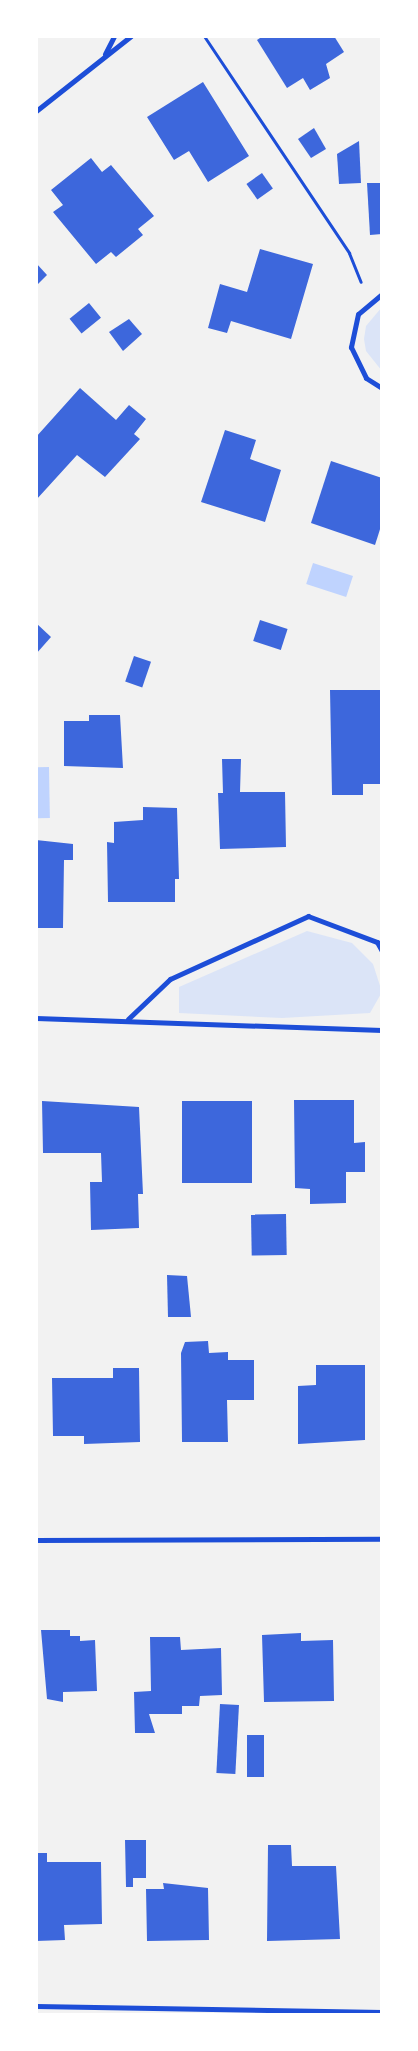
<!DOCTYPE html>
<html>
<head>
<meta charset="utf-8">
<style>
  body { margin:0 }
  #map { position:relative; width:418px; height:2051px; overflow:hidden; background:#f2f2f2; font-family:Poppins,sans-serif }
  div>[style] { position:absolute }
  .green>* { inset:0; background:#dbe4f7 }
  .water>* { inset:0; background:#bfd3fe; transform-origin:0 0 }
  .building>* { inset:0; background:#3d67dc; transform-origin:0 0 }
  .path>* { height:3px; margin:-1.5px; padding:0 1.5px; transform-origin:1.5px; border-radius:1.5px; background:#1d4ed8 }
  .minor>* { height:5px; margin:-2.5px; padding:0 2.5px; transform-origin:2.5px; border-radius:2.5px; background:#1d4ed8 }
  span { translate:-50% -50%; white-space:nowrap; text-align:center; line-height:1.15; -webkit-text-stroke:4px #fff; paint-order:stroke }
  .frame { position:absolute; inset:0; border:38px solid #fff; pointer-events:none }
</style>
</head>
<body>
<div id="map">
  <div class="green">
    <div style="clip-path:polygon(382px 307px,382px 371px,366px 351px,364px 339px,366px 326px)"></div>
    <div style="clip-path:polygon(307px 931px,352px 943px,373px 964px,382px 992px,370px 1013px,282px 1018px,179px 1013px,179px 987px)"></div>
  </div>
  <div class="water">
    <div style="left:313px;top:563px;width:42px;height:22px;rotate:18deg"></div>
    <div style="left:49px;top:767px;width:51px;height:13px;rotate:89deg"></div>
  </div>
  <div class="building">
    <div style="clip-path:polygon(263px 36px,334px 36px,344px 52px,326px 64px,330px 78px,310px 90px,303px 78px,287px 88px,257px 40px)"></div>
    <div style="clip-path:polygon(203px 82px,249px 156px,208px 182px,189px 151px,174px 160px,147px 117px)"></div>
    <div style="clip-path:polygon(314px 128px,326px 149px,311px 158px,298px 139px)"></div>
    <div style="clip-path:polygon(359px 141px,361px 183px,339px 184px,337px 154px)"></div>
    <div style="clip-path:polygon(91px 158px,102px 172px,111px 165px,154px 216px,138px 229px,143px 235px,116px 257px,111px 252px,96px 264px,53px 212px,63px 205px,51px 190px)"></div>
    <div style="left:262px;top:173px;width:19px;height:19px;rotate:55deg"></div>
    <div style="clip-path:polygon(367px 183px,382px 183px,382px 234px,370px 235px)"></div>
    <div style="clip-path:polygon(260px 249px,313px 264px,291px 339px,231px 321px,227px 333px,208px 328px,220px 284px,247px 292px)"></div>
    <div style="clip-path:polygon(36px 263px,47px 275px,38px 284px,36px 281px)"></div>
    <div style="left:89px;top:303px;width:19px;height:25px;rotate:51deg"></div>
    <div style="clip-path:polygon(129px 319px,142px 334px,123px 351px,109px 332px)"></div>
    <div style="clip-path:polygon(80px 388px,116px 420px,129px 405px,146px 419px,134px 434px,140px 439px,105px 477px,77px 455px,36px 500px,36px 437px)"></div>
    <div style="clip-path:polygon(225px 430px,256px 440px,250px 459px,281px 470px,265px 522px,201px 502px)"></div>
    <div style="clip-path:polygon(331px 461px,382px 478px,382px 523px,375px 545px,311px 523px)"></div>
    <div style="left:260px;top:620px;width:29px;height:22px;rotate:18deg"></div>
    <div style="clip-path:polygon(36px 623px,51px 637px,36px 654px)"></div>
    <div style="left:134px;top:656px;width:18px;height:27px;rotate:19deg"></div>
    <div style="clip-path:polygon(330px 690px,382px 690px,382px 784px,363px 784px,363px 795px,332px 795px)"></div>
    <div style="clip-path:polygon(89px 715px,120px 715px,123px 768px,64px 766px,64px 721px,89px 721px)"></div>
    <div style="clip-path:polygon(222px 759px,241px 759px,240px 792px,285px 792px,286px 847px,220px 849px,218px 793px,223px 793px)"></div>
    <div style="clip-path:polygon(143px 807px,177px 808px,179px 879px,175px 879px,175px 902px,108px 902px,107px 842px,114px 843px,114px 822px,143px 820px)"></div>
    <div style="clip-path:polygon(36px 840px,73px 844px,73px 860px,64px 860px,63px 928px,36px 928px)"></div>
    <div style="clip-path:polygon(294px 1100px,354px 1100px,354px 1143px,365px 1142px,365px 1172px,346px 1172px,346px 1203px,310px 1204px,310px 1189px,295px 1188px)"></div>
    <div style="clip-path:polygon(42px 1101px,139px 1107px,143px 1194px,138px 1194px,139px 1228px,91px 1230px,90px 1182px,102px 1182px,101px 1153px,43px 1153px)"></div>
    <div style="left:182px;top:1101px;width:70px;height:82px"></div>
    <div style="left:286px;top:1214px;width:41px;height:35px;rotate:89deg"></div>
    <div style="clip-path:polygon(167px 1275px,187px 1276px,191px 1317px,168px 1317px)"></div>
    <div style="clip-path:polygon(208px 1341px,209px 1353px,228px 1352px,228px 1360px,254px 1360px,254px 1400px,227px 1400px,228px 1442px,182px 1442px,181px 1353px,185px 1342px)"></div>
    <div style="clip-path:polygon(316px 1365px,365px 1365px,365px 1440px,298px 1444px,298px 1386px,316px 1385px)"></div>
    <div style="clip-path:polygon(113px 1368px,139px 1368px,140px 1442px,84px 1444px,84px 1436px,53px 1436px,52px 1378px,113px 1378px)"></div>
    <div style="clip-path:polygon(41px 1630px,70px 1630px,70px 1636px,80px 1636px,80px 1641px,95px 1640px,97px 1691px,63px 1692px,63px 1702px,47px 1699px)"></div>
    <div style="clip-path:polygon(301px 1633px,301px 1641px,333px 1640px,334px 1701px,264px 1702px,262px 1635px)"></div>
    <div style="clip-path:polygon(150px 1637px,180px 1637px,181px 1650px,221px 1648px,222px 1695px,200px 1696px,199px 1706px,182px 1706px,182px 1714px,149px 1714px,155px 1733px,135px 1733px,134px 1692px,151px 1691px)"></div>
    <div style="left:220px;top:1704px;width:19px;height:69px;rotate:3deg"></div>
    <div style="left:247px;top:1735px;width:17px;height:42px"></div>
    <div style="clip-path:polygon(125px 1840px,146px 1840px,146px 1878px,133px 1878px,133px 1887px,126px 1887px)"></div>
    <div style="clip-path:polygon(268px 1845px,291px 1845px,292px 1866px,336px 1866px,340px 1939px,267px 1941px)"></div>
    <div style="clip-path:polygon(36px 1853px,47px 1853px,47px 1862px,101px 1862px,102px 1924px,64px 1925px,65px 1940px,36px 1941px)"></div>
    <div style="clip-path:polygon(163px 1883px,208px 1888px,209px 1940px,147px 1941px,146px 1889px,164px 1889px)"></div>
  </div>
  <div class="path">
    <div style="left:204px;top:36px;width:261px;rotate:56.2deg"></div>
    <div style="left:349px;top:253px;width:31px;rotate:68deg"></div>
  </div>
  <div class="minor">
    <div style="left:105px;top:54px;width:20px;rotate:-63deg"></div>
    <div style="left:36px;top:111px;width:121px;rotate:-38.3deg"></div>
    <div style="left:382px;top:294px;width:31px;rotate:140deg"></div>
    <div style="left:358px;top:314px;width:34px;rotate:102deg"></div>
    <div style="left:351px;top:347px;width:34px;rotate:64deg"></div>
    <div style="left:366px;top:378px;width:19px;rotate:32deg"></div>
    <div style="left:36px;top:1018px;width:346px;rotate:2deg"></div>
    <div style="left:128px;top:1019px;width:58px;rotate:-43.6deg"></div>
    <div style="left:170px;top:979px;width:152px;rotate:-24.5deg"></div>
    <div style="left:308px;top:916px;width:74px;rotate:20.6deg"></div>
    <div style="left:377px;top:942px;width:10px;rotate:61deg"></div>
    <div style="left:36px;top:1540px;width:346px;rotate:-0.2deg"></div>
    <div style="left:36px;top:2006px;width:346px;rotate:1deg"></div>
  </div>
  <div class="frame"></div>
</div>
</body>
</html>
